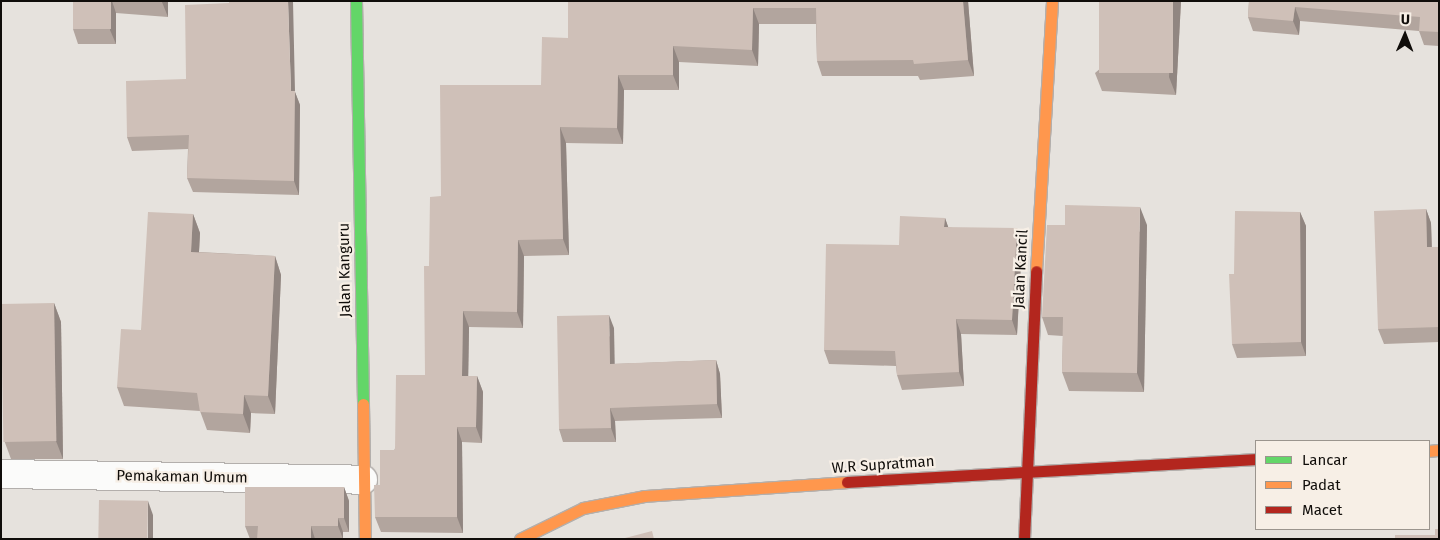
<!DOCTYPE html>
<html>
<head>
<meta charset="utf-8">
<style>
  body { margin:0 }
  #map { position:relative; width:1440px; height:540px; overflow:hidden; background:#e6e2dd; font-family:"Fira Sans",sans-serif }
  div>[style] { position:absolute }
  .roads { filter:drop-shadow(1px 0 #b3afac) drop-shadow(-1px 0 #b3afac) drop-shadow(0 1px #b3afac) drop-shadow(0 -1px #b3afac) }
  .street>* { height:28px; margin:-14px; padding:0 14px; transform-origin:14px; border-radius:14px; background:#fbfbfa }
  .fast>* { height:11px; margin:-5.5px; padding:0 5.5px; transform-origin:5.5px; border-radius:5.5px; background:#63d668 }
  .slow>* { height:11px; margin:-5.5px; padding:0 5.5px; transform-origin:5.5px; border-radius:5.5px; background:#ff974d }
  .jam>* { height:11px; margin:-5.5px; padding:0 5.5px; transform-origin:5.5px; border-radius:5.5px; background:#b3261e }
  .wall>* { inset:0; background:#b2a59e }
  .shaded-wall>* { inset:0; background:#918681 }
  .building>* { inset:0; background:#cfc0b8; transform-origin:0 0 }
  span { translate:-50% -50%; white-space:nowrap; text-align:center; line-height:1.15; -webkit-text-stroke:4.5px #f7efe6; paint-order:stroke }
  .street-label { font-size:15px; color:#100d0a }
  .frame { position:absolute; inset:0; border:2px solid #100d0a; pointer-events:none }
  .legend { position:absolute; left:1255px; top:440px; width:175px; height:90px; box-sizing:border-box; background:#f7efe6; border:1px solid #9b958e; margin:0; padding:6px 9px; list-style:none; font-size:15px; color:#100d0a }
  .legend li { display:flex; align-items:center; gap:10px; height:25px }
  .legend b { width:25px; border:1px solid #9b958e }
  .north { position:absolute; left:1380px; top:10px; width:50px; height:50px; -webkit-text-stroke:4px #f7efe6; paint-order:stroke; rotate:1deg; font-size:14px; font-weight:700; line-height:20px; text-align:center; color:#100d0a }
  .north::after { content:''; display:block; margin:auto; width:18px; height:22px; background:#100d0a; clip-path:polygon(50% 0,100% 100%,50% 72%,0 100%) }
</style>
</head>
<body>
<div id="map">
  <div class="roads">
    <div class="street">
      <div style="left:1px;top:474px;width:362px;rotate:0.9deg"></div>
    </div>
    <div class="fast">
      <div style="left:356px;top:1px;width:403px;rotate:89deg"></div>
    </div>
    <div class="slow">
      <div style="left:1036px;top:271px;width:270px;rotate:-86.6deg"></div>
      <div style="left:363px;top:404px;width:135px;rotate:89.2deg"></div>
      <div style="left:1429px;top:451px;width:10px;rotate:-6deg"></div>
      <div style="left:520px;top:539px;width:70px;rotate:-26.2deg"></div>
      <div style="left:583px;top:508px;width:62px;rotate:-11.1deg"></div>
      <div style="left:644px;top:496px;width:203px;rotate:-3.9deg"></div>
    </div>
    <div class="jam">
      <div style="left:847px;top:482px;width:410px;rotate:-3.2deg"></div>
      <div style="left:1024px;top:539px;width:268px;rotate:-87.4deg"></div>
    </div>
  </div>
  <div class="wall">
    <div style="clip-path:polygon(73px 1px,168px 1px,168px 17px,116px 13px,116px 44px,78px 44px,73px 29px)"></div>
    <div style="clip-path:polygon(568px 1px,968px 1px,974px 76px,920px 80px,918px 76px,822px 76px,817px 61px,816px 24px,759px 24px,758px 66px,679px 62px,679px 90px,624px 90px,623px 144px,566px 143px,569px 255px,524px 256px,523px 328px,469px 327px,468px 376px,477px 376px,483px 392px,482px 443px,462px 442px,463px 533px,381px 532px,375px 517px,380px 485px,425px 375px,429px 266px,441px 196px,541px 85px,568px 38px)"></div>
    <div style="clip-path:polygon(1181px 1px,1176px 95px,1102px 91px,1095px 73px)"></div>
    <div style="clip-path:polygon(1249px 1px,1439px 1px,1439px 46px,1424px 45px,1419px 31px,1300px 21px,1299px 35px,1253px 31px,1248px 17px)"></div>
    <div style="clip-path:polygon(295px 92px,300px 105px,299px 195px,193px 192px,187px 178px,188px 149px,132px 151px,127px 137px)"></div>
    <div style="clip-path:polygon(1426px 209px,1431px 223px,1432px 247px,1439px 247px,1439px 342px,1384px 344px,1378px 329px)"></div>
    <div style="clip-path:polygon(1300px 212px,1306px 226px,1306px 356px,1237px 358px,1232px 344px,1234px 274px)"></div>
    <div style="clip-path:polygon(193px 214px,200px 233px,199px 252px,275px 256px,281px 275px,275px 414px,251px 413px,250px 433px,207px 430px,200px 411px,124px 406px,117px 387px,141px 330px)"></div>
    <div style="clip-path:polygon(945px 218px,948px 227px,1022px 243px,1017px 335px,961px 334px,964px 386px,902px 390px,897px 375px,896px 366px,829px 364px,824px 350px)"></div>
    <div style="clip-path:polygon(1147px 225px,1144px 392px,1069px 391px,1062px 372px,1063px 336px,1048px 335px,1042px 317px)"></div>
    <div style="clip-path:polygon(54px 303px,61px 322px,63px 459px,11px 459px,4px 440px)"></div>
    <div style="clip-path:polygon(614px 328px,614px 364px,716px 360px,720px 374px,722px 418px,615px 421px,616px 442px,563px 442px,559px 429px)"></div>
    <div style="clip-path:polygon(344px 487px,349px 501px,349px 532px,343px 532px,343px 539px,250px 539px,245px 526px)"></div>
  </div>
  <div class="shaded-wall">
    <div style="clip-path:polygon(111px 1px,112px 1px,116px 13px,116px 44px,110px 30px)"></div>
    <div style="clip-path:polygon(162px 1px,168px 1px,168px 17px,162px 2px)"></div>
    <div style="clip-path:polygon(288px 1px,293px 1px,295px 92px,300px 105px,299px 195px,294px 181px)"></div>
    <div style="clip-path:polygon(963px 1px,968px 1px,974px 76px,968px 60px)"></div>
    <div style="clip-path:polygon(1173px 1px,1181px 1px,1176px 95px,1169px 77px)"></div>
    <div style="clip-path:polygon(1295px 7px,1300px 21px,1299px 35px,1293px 21px)"></div>
    <div style="clip-path:polygon(753px 8px,759px 24px,758px 66px,752px 50px)"></div>
    <div style="clip-path:polygon(673px 46px,679px 62px,679px 90px,673px 75px)"></div>
    <div style="clip-path:polygon(618px 75px,624px 90px,623px 144px,617px 128px)"></div>
    <div style="clip-path:polygon(560px 127px,566px 143px,569px 255px,563px 239px)"></div>
    <div style="clip-path:polygon(1140px 207px,1147px 225px,1144px 392px,1137px 373px)"></div>
    <div style="clip-path:polygon(1426px 209px,1431px 223px,1432px 261px,1427px 247px)"></div>
    <div style="clip-path:polygon(1300px 212px,1306px 226px,1306px 356px,1301px 342px)"></div>
    <div style="clip-path:polygon(193px 214px,200px 233px,198px 270px,191px 252px)"></div>
    <div style="clip-path:polygon(945px 218px,950px 232px,944px 227px)"></div>
    <div style="clip-path:polygon(1017px 228px,1022px 243px,1017px 335px,1012px 320px)"></div>
    <div style="clip-path:polygon(518px 240px,524px 256px,523px 328px,517px 312px)"></div>
    <div style="clip-path:polygon(275px 256px,281px 275px,275px 414px,268px 396px)"></div>
    <div style="clip-path:polygon(54px 303px,61px 322px,63px 459px,56px 441px)"></div>
    <div style="clip-path:polygon(463px 311px,469px 327px,468px 392px,462px 376px)"></div>
    <div style="clip-path:polygon(609px 315px,614px 328px,615px 377px,610px 364px)"></div>
    <div style="clip-path:polygon(956px 319px,961px 334px,964px 386px,959px 372px)"></div>
    <div style="clip-path:polygon(716px 360px,720px 374px,722px 418px,717px 404px)"></div>
    <div style="clip-path:polygon(477px 376px,483px 392px,482px 443px,476px 427px)"></div>
    <div style="clip-path:polygon(244px 395px,251px 413px,250px 433px,243px 414px)"></div>
    <div style="clip-path:polygon(610px 408px,615px 421px,616px 442px,611px 428px)"></div>
    <div style="clip-path:polygon(457px 427px,462px 442px,463px 533px,457px 517px)"></div>
    <div style="clip-path:polygon(344px 487px,349px 501px,349px 532px,344px 518px)"></div>
    <div style="clip-path:polygon(148px 501px,153px 515px,153px 539px,148px 539px)"></div>
    <div style="clip-path:polygon(338px 518px,343px 532px,343px 539px,338px 526px)"></div>
    <div style="clip-path:polygon(311px 526px,315px 539px,311px 539px)"></div>
  </div>
  <div class="building">
    <div style="left:73px;top:1px;width:38px;height:28px"></div>
    <div style="clip-path:polygon(146px 1px,162px 1px,162px 2px)"></div>
    <div style="clip-path:polygon(229px 1px,288px 1px,291px 91px,295px 91px,294px 181px,187px 178px,189px 135px,127px 137px,126px 81px,186px 79px,185px 5px,229px 3px)"></div>
    <div style="clip-path:polygon(568px 1px,963px 1px,968px 60px,914px 64px,913px 60px,817px 61px,816px 8px,753px 8px,752px 50px,673px 46px,673px 75px,618px 75px,617px 128px,560px 127px,563px 239px,518px 240px,517px 312px,463px 311px,462px 376px,477px 376px,476px 427px,457px 427px,457px 517px,375px 517px,374px 485px,380px 485px,380px 450px,395px 450px,396px 375px,425px 375px,424px 266px,429px 266px,430px 197px,441px 196px,440px 85px,541px 85px,542px 37px,568px 38px)"></div>
    <div style="left:1099px;top:1px;width:74px;height:72px"></div>
    <div style="clip-path:polygon(1249px 1px,1439px 1px,1439px 32px,1419px 31px,1420px 17px,1295px 7px,1293px 21px,1248px 17px)"></div>
    <div style="clip-path:polygon(1065px 205px,1140px 207px,1137px 373px,1062px 372px,1063px 317px,1042px 317px,1047px 225px,1065px 225px)"></div>
    <div style="clip-path:polygon(1426px 209px,1427px 247px,1439px 247px,1439px 327px,1378px 329px,1374px 211px)"></div>
    <div style="clip-path:polygon(1235px 211px,1300px 212px,1301px 342px,1232px 344px,1229px 274px,1234px 274px)"></div>
    <div style="clip-path:polygon(148px 212px,193px 214px,191px 252px,275px 256px,268px 396px,244px 395px,243px 414px,200px 412px,197px 393px,117px 387px,121px 329px,141px 330px)"></div>
    <div style="clip-path:polygon(900px 216px,945px 218px,944px 227px,1017px 228px,1012px 320px,956px 319px,959px 372px,897px 375px,895px 351px,824px 350px,826px 244px,899px 245px)"></div>
    <div style="left:54px;top:303px;width:138px;height:53px;rotate:89deg"></div>
    <div style="clip-path:polygon(609px 315px,610px 364px,716px 360px,717px 404px,610px 408px,611px 428px,559px 429px,557px 316px)"></div>
    <div style="clip-path:polygon(245px 487px,344px 487px,344px 518px,338px 518px,338px 526px,311px 526px,311px 539px,257px 539px,258px 526px,245px 526px)"></div>
    <div style="left:99px;top:500px;width:49px;height:39px;rotate:1deg"></div>
    <div style="clip-path:polygon(1435px 529px,1439px 529px,1439px 539px,1395px 539px,1395px 535px,1435px 535px)"></div>
    <div style="clip-path:polygon(652px 531px,654px 539px,621px 539px)"></div>
  </div>
  <div class="street-label">
    <span style="left:1021px;top:269px;rotate:-87deg">Jalan Kancil</span>
    <span style="left:345px;top:270px;rotate:-91deg">Jalan Kanguru</span>
    <span style="left:883px;top:465px;rotate:-4deg">W.R Supratman</span>
    <span style="left:182px;top:477px;rotate:1deg">Pemakaman Umum</span>
  </div>
  <div class="frame"></div>
  <ul class="legend">
  <li><b style="height:6px;background:#63d668"></b>Lancar</li>
  <li><b style="height:6px;background:#ff974d"></b>Padat</li>
  <li><b style="height:6px;background:#b3261e"></b>Macet</li>
  </ul>
  <div class="north">U</div>
</div>
</body>
</html>
